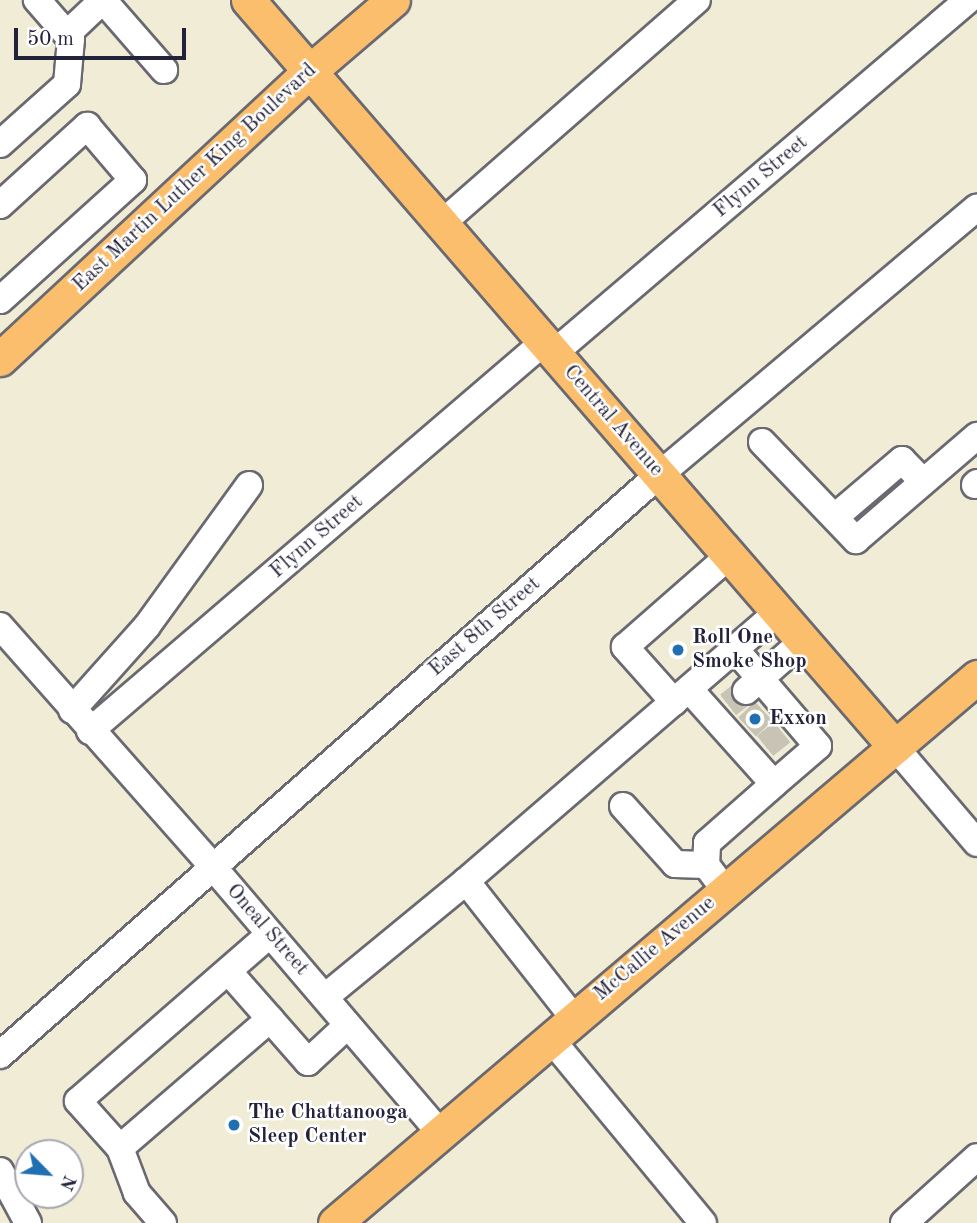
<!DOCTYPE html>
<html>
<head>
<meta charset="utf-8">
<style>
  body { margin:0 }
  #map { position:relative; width:977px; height:1223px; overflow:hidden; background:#f0ecd5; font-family:"Old Standard TT",serif }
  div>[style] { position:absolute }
  .minor-tunnel>* { height:26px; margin-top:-13px; transform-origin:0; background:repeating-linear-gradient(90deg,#c7c4b6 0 26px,transparent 0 39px) }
  .roads { filter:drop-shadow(2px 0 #6a6971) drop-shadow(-2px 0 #6a6971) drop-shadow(0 2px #6a6971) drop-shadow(0 -2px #6a6971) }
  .minor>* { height:26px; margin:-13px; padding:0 13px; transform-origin:13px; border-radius:13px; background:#fff }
  .major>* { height:33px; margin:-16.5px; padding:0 16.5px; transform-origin:16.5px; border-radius:16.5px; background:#fabe6d }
  .dots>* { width:19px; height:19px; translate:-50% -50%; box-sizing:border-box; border:4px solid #fff; border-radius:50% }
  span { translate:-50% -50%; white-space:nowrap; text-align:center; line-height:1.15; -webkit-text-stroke:5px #fff; paint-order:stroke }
  .street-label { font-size:21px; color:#22223b }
  .poi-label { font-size:21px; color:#22223b; font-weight:700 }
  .left { translate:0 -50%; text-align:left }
  .north { position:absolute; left:14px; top:1139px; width:70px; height:70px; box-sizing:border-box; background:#fff; border:2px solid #a7a7b1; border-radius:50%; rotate:115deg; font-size:19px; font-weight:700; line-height:28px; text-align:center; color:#22223b }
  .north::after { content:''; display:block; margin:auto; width:24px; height:32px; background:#1f6fb2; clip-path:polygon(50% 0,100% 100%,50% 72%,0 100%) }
  .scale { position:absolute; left:14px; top:28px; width:172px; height:32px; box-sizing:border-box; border:4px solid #22223b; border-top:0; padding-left:9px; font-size:21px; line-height:24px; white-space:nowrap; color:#22223b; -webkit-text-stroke:5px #fff; paint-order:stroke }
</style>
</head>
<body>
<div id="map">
  <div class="minor-tunnel">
    <div style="left:728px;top:705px;width:23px;rotate:-38deg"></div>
    <div style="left:747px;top:727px;width:23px;rotate:-43deg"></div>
    <div style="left:765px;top:746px;width:22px;rotate:-39deg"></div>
  </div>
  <div class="roads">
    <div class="minor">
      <div style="left:103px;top:0;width:93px;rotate:48.9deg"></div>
      <div style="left:67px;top:34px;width:50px;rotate:-43.4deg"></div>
      <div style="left:0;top:144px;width:90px;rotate:-41.8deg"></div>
      <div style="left:67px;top:84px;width:45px;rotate:-84.9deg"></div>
      <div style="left:71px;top:39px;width:52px;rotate:-131.1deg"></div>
      <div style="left:0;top:205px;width:118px;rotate:-42.2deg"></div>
      <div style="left:87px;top:126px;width:71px;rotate:49.6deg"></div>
      <div style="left:133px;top:180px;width:179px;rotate:137.9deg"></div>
      <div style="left:441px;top:224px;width:340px;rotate:-41.2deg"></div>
      <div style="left:554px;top:353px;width:544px;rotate:-40.45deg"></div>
      <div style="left:762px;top:442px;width:136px;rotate:46.2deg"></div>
      <div style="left:856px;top:540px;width:160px;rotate:-40.7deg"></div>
      <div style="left:975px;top:485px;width:3px;rotate:-45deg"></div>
      <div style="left:835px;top:517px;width:88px;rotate:-40.4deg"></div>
      <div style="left:902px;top:460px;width:30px;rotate:46deg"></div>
      <div style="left:0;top:626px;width:322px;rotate:48.5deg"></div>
      <div style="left:213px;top:867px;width:350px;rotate:49.5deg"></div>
      <div style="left:689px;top:689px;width:127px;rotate:48.2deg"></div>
      <div style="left:774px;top:784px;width:58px;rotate:-40.8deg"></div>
      <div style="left:818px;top:746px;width:128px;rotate:-130.6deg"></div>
      <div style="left:746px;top:691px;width:76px;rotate:-41.3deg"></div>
      <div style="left:674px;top:702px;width:74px;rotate:-131.7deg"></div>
      <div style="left:625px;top:647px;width:138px;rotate:-41.2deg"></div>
      <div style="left:72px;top:710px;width:113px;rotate:-48.2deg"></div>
      <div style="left:147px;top:626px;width:174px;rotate:-54.1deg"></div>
      <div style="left:90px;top:731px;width:598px;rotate:-40.59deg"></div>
      <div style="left:895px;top:747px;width:126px;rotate:49.5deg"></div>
      <div style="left:623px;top:806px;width:78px;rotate:48.1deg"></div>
      <div style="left:675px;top:864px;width:31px;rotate:2deg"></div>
      <div style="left:466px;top:881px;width:174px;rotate:51.8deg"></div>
      <div style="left:725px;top:890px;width:31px;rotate:-127deg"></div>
      <div style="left:706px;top:865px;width:22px;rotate:-87deg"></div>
      <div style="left:707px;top:843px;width:89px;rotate:-41.4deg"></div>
      <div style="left:228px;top:971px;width:121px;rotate:48.7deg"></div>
      <div style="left:308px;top:1062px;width:54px;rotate:-42.8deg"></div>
      <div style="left:325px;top:997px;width:183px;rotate:-39.4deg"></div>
      <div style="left:466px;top:881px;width:412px;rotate:-40.8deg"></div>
      <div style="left:550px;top:1038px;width:240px;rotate:50.4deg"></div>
      <div style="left:0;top:1055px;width:859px;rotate:-41.37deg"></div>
      <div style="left:645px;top:487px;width:434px;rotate:-40.1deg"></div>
      <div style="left:120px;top:1148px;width:198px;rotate:-40.7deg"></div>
      <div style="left:0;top:1171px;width:59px;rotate:61.7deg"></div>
      <div style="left:163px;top:1223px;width:40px;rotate:-131deg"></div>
      <div style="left:137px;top:1193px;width:48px;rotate:-110.7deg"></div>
      <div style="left:120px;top:1148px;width:63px;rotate:-131.8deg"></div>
      <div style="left:78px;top:1101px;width:254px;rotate:-41deg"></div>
      <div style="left:904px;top:1223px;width:98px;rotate:-42.1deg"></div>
    </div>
    <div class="major">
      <div style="left:248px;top:0;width:988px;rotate:49.1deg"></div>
      <div style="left:0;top:359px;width:423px;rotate:-42.9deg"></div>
      <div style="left:310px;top:71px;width:109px;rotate:-40.5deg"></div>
      <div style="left:335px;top:1223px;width:843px;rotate:-40.38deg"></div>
    </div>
  </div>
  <div class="dots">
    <div style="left:678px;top:650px;background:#1f6fb2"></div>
    <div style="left:755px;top:719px;background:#1f6fb2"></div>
    <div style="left:234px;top:1125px;background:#1f6fb2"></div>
  </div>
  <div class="street-label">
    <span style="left:761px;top:177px;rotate:-40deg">Flynn Street</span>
    <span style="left:195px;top:178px;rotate:-43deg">East Martin Luther King Boulevard</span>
    <span style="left:613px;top:421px;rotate:49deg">Central Avenue</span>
    <span style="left:317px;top:537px;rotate:-41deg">Flynn Street</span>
    <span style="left:485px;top:627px;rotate:-41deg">East 8th Street</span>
    <span style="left:267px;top:930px;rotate:49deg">Oneal Street</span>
    <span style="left:655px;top:949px;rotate:-40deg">McCallie Avenue</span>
  </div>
  <div class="poi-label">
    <span class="left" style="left:692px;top:650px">Roll One<br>Smoke Shop</span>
    <span class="left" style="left:769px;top:719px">Exxon</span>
    <span class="left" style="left:248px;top:1125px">The Chattanooga<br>Sleep Center</span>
  </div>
  <div class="north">N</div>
  <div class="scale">50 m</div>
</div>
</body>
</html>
